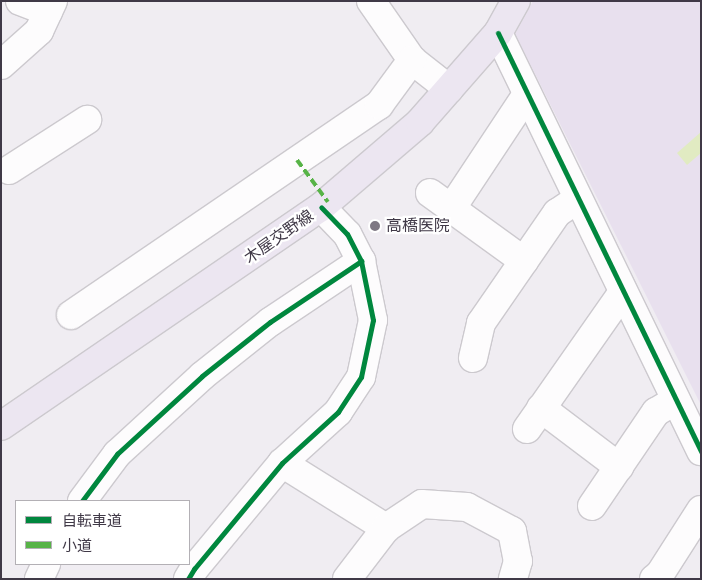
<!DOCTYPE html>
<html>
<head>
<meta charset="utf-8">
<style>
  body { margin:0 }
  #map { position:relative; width:702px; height:580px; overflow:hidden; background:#f0edf2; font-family:Montserrat,"Noto Sans JP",sans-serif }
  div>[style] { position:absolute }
  .education>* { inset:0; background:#e8e0ee }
  .water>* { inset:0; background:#e1ebc2 }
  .roads { filter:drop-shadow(1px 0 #ccc9ce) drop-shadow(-1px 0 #ccc9ce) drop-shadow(0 1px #ccc9ce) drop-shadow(0 -1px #ccc9ce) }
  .minor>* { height:28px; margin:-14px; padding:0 14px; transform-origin:14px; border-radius:14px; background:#fdfcfd }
  .major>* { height:28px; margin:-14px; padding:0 14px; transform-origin:14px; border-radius:14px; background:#ece6f1 }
  .quiet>* { height:4px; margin-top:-2px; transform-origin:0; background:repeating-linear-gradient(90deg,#57b347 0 8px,transparent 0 12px) }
  .cycleway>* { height:5px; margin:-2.5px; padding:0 2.5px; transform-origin:2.5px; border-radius:2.5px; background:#00873e }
  .dots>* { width:14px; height:14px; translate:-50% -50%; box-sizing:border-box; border:2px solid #fff; border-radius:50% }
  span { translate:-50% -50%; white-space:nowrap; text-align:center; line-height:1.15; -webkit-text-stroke:4.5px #fff; paint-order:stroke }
  .poi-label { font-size:16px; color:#403947 }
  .left { translate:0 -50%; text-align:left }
  .street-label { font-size:16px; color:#403947 }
  .frame { position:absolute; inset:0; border:2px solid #403947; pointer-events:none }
  .legend { position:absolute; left:15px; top:500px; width:175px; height:65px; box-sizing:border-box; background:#fff; border:1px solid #b3b0b5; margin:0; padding:6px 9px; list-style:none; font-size:15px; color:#403947 }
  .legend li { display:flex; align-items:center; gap:10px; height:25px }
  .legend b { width:25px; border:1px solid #b3b0b5 }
</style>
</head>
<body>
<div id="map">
  <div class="education">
    <div style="clip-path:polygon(533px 1px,701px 1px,701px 405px,515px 34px)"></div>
  </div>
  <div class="water">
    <div style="clip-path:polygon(701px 132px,701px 153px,687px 165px,677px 153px)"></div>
  </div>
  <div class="roads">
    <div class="minor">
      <div style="left:20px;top:1px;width:30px;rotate:21deg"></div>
      <div style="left:371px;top:1px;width:72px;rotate:55.2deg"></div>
      <div style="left:412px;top:60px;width:47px;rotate:38.1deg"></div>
      <div style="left:498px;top:33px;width:465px;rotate:64.1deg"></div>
      <div style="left:1px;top:65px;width:51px;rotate:-41.8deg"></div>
      <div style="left:39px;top:31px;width:33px;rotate:-65deg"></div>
      <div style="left:9px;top:170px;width:93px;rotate:-32.7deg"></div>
      <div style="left:430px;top:193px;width:116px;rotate:35.9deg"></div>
      <div style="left:451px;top:209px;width:138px;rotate:-56.5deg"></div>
      <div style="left:71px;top:315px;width:373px;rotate:-34.3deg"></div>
      <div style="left:379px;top:105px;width:56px;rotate:-53.7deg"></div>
      <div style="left:473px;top:358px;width:36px;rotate:-77deg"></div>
      <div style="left:481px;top:323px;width:134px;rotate:-55.4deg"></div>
      <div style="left:557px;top:213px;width:25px;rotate:-34deg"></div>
      <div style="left:541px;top:408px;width:98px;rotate:37.1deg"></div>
      <div style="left:527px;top:429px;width:167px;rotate:-55deg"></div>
      <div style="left:282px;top:463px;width:123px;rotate:32deg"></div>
      <div style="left:82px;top:501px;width:59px;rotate:-53.3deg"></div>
      <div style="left:117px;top:454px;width:115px;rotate:-42.5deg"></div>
      <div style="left:202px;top:376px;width:87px;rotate:-38.5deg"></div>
      <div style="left:270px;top:322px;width:110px;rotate:-33.8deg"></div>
      <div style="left:592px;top:506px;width:114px;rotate:-55.8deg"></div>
      <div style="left:656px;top:412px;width:23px;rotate:-31deg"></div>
      <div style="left:39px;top:579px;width:17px;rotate:-65deg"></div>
      <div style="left:188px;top:579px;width:12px;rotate:-59deg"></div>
      <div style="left:194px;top:569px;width:138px;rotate:-50.3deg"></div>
      <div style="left:282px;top:463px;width:76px;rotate:-42.3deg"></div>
      <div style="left:338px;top:412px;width:42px;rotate:-56.7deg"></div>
      <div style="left:361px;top:377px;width:58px;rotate:-78.1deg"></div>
      <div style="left:373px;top:320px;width:60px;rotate:-101.5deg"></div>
      <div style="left:361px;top:261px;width:30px;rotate:-117deg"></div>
      <div style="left:347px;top:234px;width:37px;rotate:-134deg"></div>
      <div style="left:347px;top:579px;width:64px;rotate:-52.6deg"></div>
      <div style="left:386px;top:528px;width:43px;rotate:-33.7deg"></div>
      <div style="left:422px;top:504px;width:45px;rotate:3.8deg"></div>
      <div style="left:467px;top:507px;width:51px;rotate:28.1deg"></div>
      <div style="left:512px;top:531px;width:31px;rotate:79deg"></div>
      <div style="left:518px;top:561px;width:19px;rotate:106deg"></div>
      <div style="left:654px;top:579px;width:8px;rotate:-40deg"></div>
      <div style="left:660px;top:574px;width:76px;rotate:-57.4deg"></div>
    </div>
    <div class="major">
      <div style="left:1px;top:426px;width:388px;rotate:-34.4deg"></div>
      <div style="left:321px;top:207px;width:130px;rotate:-40.6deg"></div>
      <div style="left:420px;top:122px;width:118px;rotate:-48.8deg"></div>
      <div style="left:498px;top:33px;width:37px;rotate:-61deg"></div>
    </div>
  </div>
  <div class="quiet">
    <div style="left:297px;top:160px;width:52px;rotate:53.6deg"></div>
  </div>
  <div class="cycleway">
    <div style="left:498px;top:33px;width:465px;rotate:64.1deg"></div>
    <div style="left:82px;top:501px;width:59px;rotate:-53.3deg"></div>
    <div style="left:117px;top:454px;width:115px;rotate:-42.5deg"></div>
    <div style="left:202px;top:376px;width:87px;rotate:-38.5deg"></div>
    <div style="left:270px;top:322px;width:110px;rotate:-33.8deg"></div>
    <div style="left:188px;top:579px;width:12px;rotate:-59deg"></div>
    <div style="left:194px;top:569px;width:138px;rotate:-50.3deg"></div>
    <div style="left:282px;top:463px;width:76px;rotate:-42.3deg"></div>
    <div style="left:338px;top:412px;width:42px;rotate:-56.7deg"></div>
    <div style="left:361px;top:377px;width:58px;rotate:-78.1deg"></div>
    <div style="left:373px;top:320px;width:60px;rotate:-101.5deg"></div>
    <div style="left:361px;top:261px;width:30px;rotate:-117deg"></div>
    <div style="left:347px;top:234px;width:37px;rotate:-134deg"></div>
  </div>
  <div class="dots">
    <div style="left:375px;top:226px;background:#7e7883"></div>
  </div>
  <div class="poi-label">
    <span class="left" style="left:386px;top:226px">高橋医院</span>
  </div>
  <div class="street-label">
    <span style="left:279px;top:237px;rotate:-35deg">木屋交野線</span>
  </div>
  <div class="frame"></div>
  <ul class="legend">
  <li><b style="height:6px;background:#00873e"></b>自転車道</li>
  <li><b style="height:6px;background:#57b347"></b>小道</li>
  </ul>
</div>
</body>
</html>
